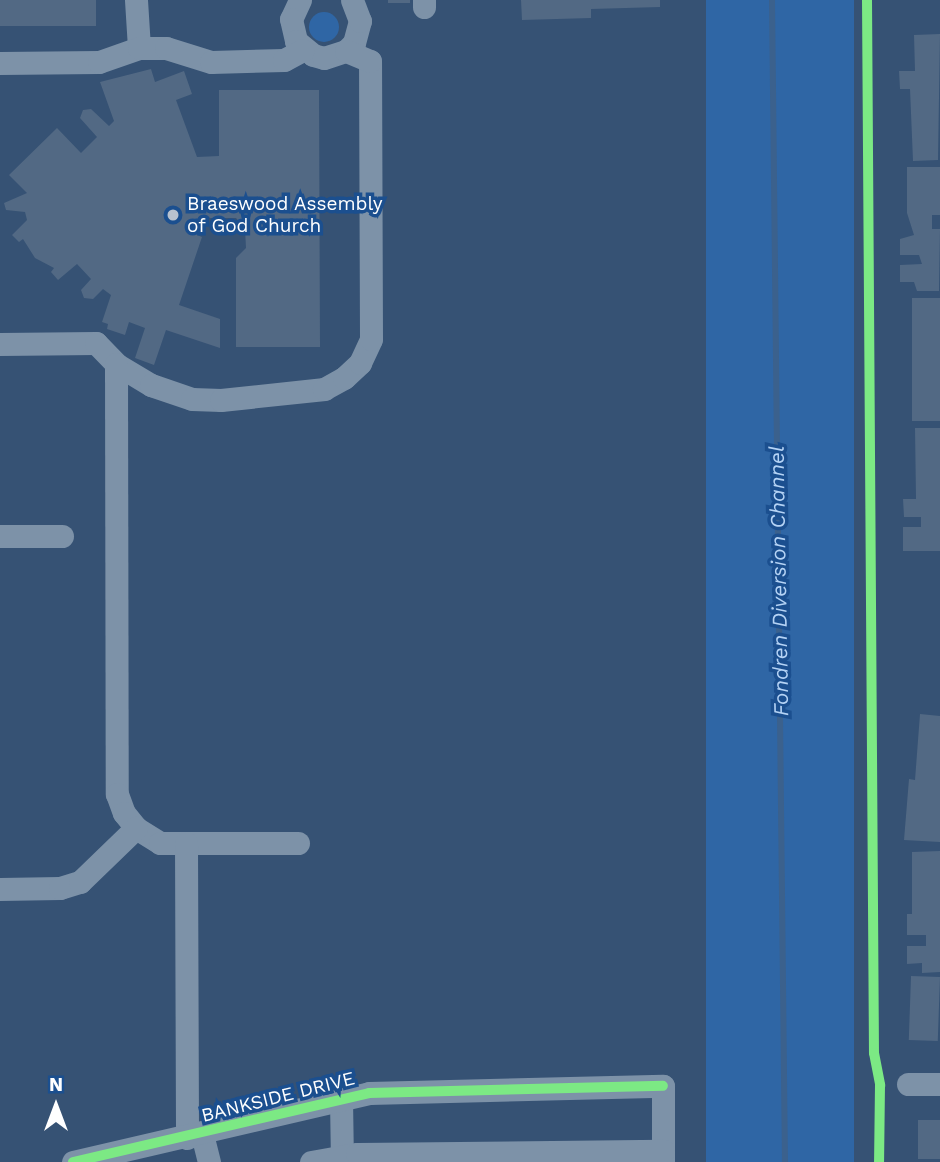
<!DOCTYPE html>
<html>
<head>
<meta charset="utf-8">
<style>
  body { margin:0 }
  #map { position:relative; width:940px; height:1162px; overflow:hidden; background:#365274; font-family:"Work Sans",sans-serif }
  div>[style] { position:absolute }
  .green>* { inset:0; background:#2f66a5; transform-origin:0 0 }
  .round { border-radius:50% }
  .stream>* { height:6px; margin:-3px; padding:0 3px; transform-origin:3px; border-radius:3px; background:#3b618d }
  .building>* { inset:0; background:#526984; transform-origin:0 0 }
  .minor>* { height:23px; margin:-11.5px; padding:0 11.5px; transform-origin:11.5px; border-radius:11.5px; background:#7d92a8 }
  .cycleway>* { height:10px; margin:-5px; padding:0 5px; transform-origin:5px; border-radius:5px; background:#7ce984 }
  .dots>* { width:19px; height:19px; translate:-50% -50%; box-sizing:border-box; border:4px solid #1b4f8f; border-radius:50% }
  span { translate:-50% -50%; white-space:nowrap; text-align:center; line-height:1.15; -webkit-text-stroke:7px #1b4f8f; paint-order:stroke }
  .poi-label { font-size:19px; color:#fff }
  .left { translate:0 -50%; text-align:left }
  .street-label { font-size:19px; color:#fff }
  .water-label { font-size:21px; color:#b5d3f5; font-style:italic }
  .north { position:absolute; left:21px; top:1071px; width:70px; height:70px; -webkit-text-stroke:5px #1b4f8f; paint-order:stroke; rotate:0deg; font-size:19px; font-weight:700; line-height:28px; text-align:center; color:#fff }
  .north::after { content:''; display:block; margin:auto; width:24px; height:32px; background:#fff; clip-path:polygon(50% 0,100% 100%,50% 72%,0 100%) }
</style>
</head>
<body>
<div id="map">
  <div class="green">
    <div style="left:706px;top:0;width:148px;height:1162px"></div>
    <div class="round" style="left:309px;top:12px;width:30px;height:30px"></div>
  </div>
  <div class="stream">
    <div style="left:772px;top:0;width:1162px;rotate:89.36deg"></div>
  </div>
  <div class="building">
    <div style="left:0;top:0;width:96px;height:26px"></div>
    <div style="left:388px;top:0;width:22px;height:3px"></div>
    <div style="clip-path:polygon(521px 0,660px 0,660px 7px,591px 9px,591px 18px,522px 20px)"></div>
    <div style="clip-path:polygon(940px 34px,938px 160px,913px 161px,910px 89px,900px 89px,899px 71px,915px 71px,914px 35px)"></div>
    <div style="clip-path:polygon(151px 69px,155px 82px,184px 71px,192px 94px,176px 100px,197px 157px,219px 156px,219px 90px,319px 90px,320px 347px,236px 347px,236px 258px,246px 248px,245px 229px,236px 218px,203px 218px,197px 235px,202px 237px,179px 305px,220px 319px,220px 348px,166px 330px,154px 365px,135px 358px,145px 328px,129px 322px,125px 335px,107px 329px,108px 324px,102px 322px,111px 295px,103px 289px,93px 299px,84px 298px,81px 290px,91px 279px,77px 264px,58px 280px,51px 272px,54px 268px,35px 258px,23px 239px,19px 242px,12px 235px,27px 220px,25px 212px,6px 210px,4px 203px,27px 193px,9px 175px,57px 128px,81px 153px,97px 137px,80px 118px,83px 110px,91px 109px,109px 126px,114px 121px,100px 82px)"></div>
    <div style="clip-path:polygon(907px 167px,940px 167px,940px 215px,932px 215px,932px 229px,940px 229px,939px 291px,917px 291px,914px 282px,900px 282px,900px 265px,922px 264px,919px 255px,900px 255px,900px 239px,914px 235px,907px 213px)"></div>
    <div style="left:912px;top:298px;width:28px;height:123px"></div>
    <div style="clip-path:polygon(915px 428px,940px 428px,940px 551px,903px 551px,903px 527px,921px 527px,921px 517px,904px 517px,903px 499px,916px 499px)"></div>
    <div style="clip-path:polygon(920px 714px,940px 716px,940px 842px,904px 840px,909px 779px,915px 780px)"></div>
    <div style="clip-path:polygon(940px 851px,940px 972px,922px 973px,922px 963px,907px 964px,907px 946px,926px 946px,926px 935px,907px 935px,907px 914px,912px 914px,912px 852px)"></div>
    <div style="left:940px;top:977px;width:64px;height:29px;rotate:92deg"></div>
    <div style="left:918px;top:1120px;width:22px;height:39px"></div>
  </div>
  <div class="minor">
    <div style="left:136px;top:0;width:48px;rotate:86.4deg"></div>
    <div style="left:300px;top:0;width:21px;rotate:115deg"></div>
    <div style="left:291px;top:19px;width:23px;rotate:77deg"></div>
    <div style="left:296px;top:41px;width:22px;rotate:39deg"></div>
    <div style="left:313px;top:55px;width:11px;rotate:15deg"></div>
    <div style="left:324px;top:58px;width:23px;rotate:-18deg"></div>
    <div style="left:346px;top:51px;width:11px;rotate:-45deg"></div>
    <div style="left:354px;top:43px;width:23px;rotate:-75deg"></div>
    <div style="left:360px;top:21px;width:22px;rotate:-111deg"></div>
    <div style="left:424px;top:0;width:7px;rotate:90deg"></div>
    <div style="left:0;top:63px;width:99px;rotate:-0.6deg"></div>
    <div style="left:99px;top:62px;width:42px;rotate:-19.3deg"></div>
    <div style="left:139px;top:48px;width:27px"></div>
    <div style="left:166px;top:48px;width:47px;rotate:17.3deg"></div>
    <div style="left:211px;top:62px;width:73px;rotate:-1.6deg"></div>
    <div style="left:284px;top:60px;width:21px;rotate:-28deg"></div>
    <div style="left:0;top:344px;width:96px;rotate:-0.6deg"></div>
    <div style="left:96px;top:343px;width:29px;rotate:46deg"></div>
    <div style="left:116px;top:364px;width:41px;rotate:31deg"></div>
    <div style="left:151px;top:385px;width:43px;rotate:18.9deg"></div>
    <div style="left:192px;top:399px;width:29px;rotate:2deg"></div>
    <div style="left:221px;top:400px;width:104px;rotate:-6.1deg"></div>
    <div style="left:324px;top:389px;width:23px;rotate:-29deg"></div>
    <div style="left:344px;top:378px;width:22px;rotate:-43deg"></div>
    <div style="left:360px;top:363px;width:26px;rotate:-65deg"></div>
    <div style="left:371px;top:339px;width:278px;rotate:-90.2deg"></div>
    <div style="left:370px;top:61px;width:26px;rotate:-157deg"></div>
    <div style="left:116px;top:364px;width:430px;rotate:89.9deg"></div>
    <div style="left:117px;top:794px;width:20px;rotate:70deg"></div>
    <div style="left:124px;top:813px;width:19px;rotate:51deg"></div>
    <div style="left:136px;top:828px;width:28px;rotate:32deg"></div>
    <div style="left:160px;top:843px;width:138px"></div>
    <div style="left:0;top:536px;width:62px"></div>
    <div style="left:186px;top:843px;width:295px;rotate:89.8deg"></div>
    <div style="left:0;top:889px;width:60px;rotate:-1deg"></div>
    <div style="left:60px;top:888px;width:21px;rotate:-17deg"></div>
    <div style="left:80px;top:882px;width:78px;rotate:-44deg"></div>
    <div style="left:908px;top:1084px;width:32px"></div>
    <div style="left:341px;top:1099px;width:63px;rotate:89.1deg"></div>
    <div style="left:202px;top:1134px;width:29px;rotate:76deg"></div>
    <div style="left:73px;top:1162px;width:304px;rotate:-13.1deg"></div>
    <div style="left:369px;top:1093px;width:294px;rotate:-1.4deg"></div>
    <div style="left:663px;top:1086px;width:76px;rotate:90deg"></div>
    <div style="left:311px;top:1162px;width:47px;rotate:-9.9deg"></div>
    <div style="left:357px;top:1154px;width:306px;rotate:-0.6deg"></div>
  </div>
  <div class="cycleway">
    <div style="left:867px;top:0;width:1053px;rotate:89.62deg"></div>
    <div style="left:874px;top:1053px;width:33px;rotate:79deg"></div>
    <div style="left:880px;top:1085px;width:77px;rotate:90.7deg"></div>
    <div style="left:73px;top:1162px;width:304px;rotate:-13.1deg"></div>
    <div style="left:369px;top:1093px;width:294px;rotate:-1.4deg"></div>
  </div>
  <div class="dots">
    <div style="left:173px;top:215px;background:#b9c2ce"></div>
  </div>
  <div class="poi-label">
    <span class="left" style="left:187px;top:215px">Braeswood Assembly<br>of God Church</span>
  </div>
  <div class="street-label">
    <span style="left:278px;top:1097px;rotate:-14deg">BANKSIDE DRIVE</span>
  </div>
  <div class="water-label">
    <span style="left:779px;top:581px;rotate:-91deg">Fondren Diversion Channel</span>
  </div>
  <div class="north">N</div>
</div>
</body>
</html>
